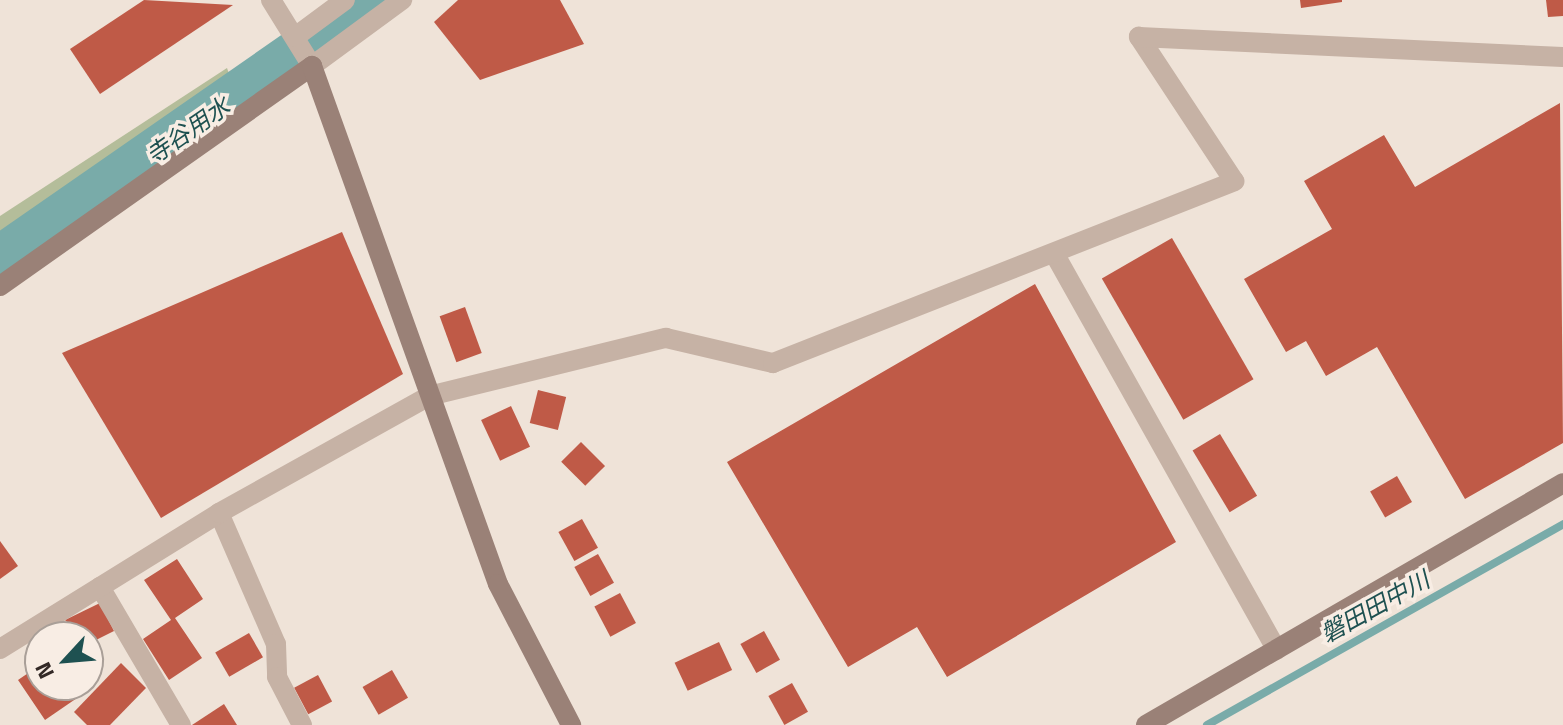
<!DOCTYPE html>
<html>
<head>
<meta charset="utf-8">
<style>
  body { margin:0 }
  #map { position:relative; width:1563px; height:725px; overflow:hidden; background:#efe3d8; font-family:"Titillium Web","Noto Sans JP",sans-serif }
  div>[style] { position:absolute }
  .green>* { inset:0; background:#b4bd9a }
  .stream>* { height:8px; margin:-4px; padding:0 4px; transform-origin:4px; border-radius:4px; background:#79aba9 }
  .river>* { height:50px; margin:-25px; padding:0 25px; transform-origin:25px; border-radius:25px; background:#79aba9 }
  .building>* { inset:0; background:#bf5a47; transform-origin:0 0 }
  .street>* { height:20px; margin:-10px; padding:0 10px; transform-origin:10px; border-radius:10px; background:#c6b2a5 }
  .secondary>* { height:20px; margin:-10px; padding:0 10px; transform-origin:10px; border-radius:10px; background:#9a8177 }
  span { translate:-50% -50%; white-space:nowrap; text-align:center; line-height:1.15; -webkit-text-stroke:7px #f8ede4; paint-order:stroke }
  .water-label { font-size:24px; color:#1e5151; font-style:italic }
  .north { position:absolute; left:24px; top:621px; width:80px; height:80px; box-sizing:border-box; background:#f8ede4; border:2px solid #a99f98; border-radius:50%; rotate:244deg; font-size:22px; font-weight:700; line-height:32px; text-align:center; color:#332926 }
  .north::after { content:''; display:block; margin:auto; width:28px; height:36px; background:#1e5151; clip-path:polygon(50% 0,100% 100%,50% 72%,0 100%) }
</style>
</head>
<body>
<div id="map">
  <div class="green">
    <div style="clip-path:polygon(227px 68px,233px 85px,0 248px,0 216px)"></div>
  </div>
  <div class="stream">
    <div style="left:1207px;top:725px;width:409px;rotate:-29.4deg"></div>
  </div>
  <div class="river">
    <div style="left:0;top:261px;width:457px;rotate:-34.8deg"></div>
  </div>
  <div class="building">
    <div style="clip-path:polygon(144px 0,233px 5px,100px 94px,70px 49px)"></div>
    <div style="clip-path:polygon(458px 0,560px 0,584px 44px,480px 80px,434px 22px)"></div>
    <div style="clip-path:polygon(1300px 0,1342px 0,1342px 2px,1301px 8px)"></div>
    <div style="clip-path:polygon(1546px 0,1563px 0,1563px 16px,1548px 17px)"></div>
    <div style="clip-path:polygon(1560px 103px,1563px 443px,1465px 499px,1377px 347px,1326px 376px,1306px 341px,1286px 352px,1244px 279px,1332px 229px,1304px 181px,1384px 135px,1415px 187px)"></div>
    <div style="clip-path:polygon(342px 232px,403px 374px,161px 518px,62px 353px)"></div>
    <div style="left:1172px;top:238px;width:163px;height:81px;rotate:60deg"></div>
    <div style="clip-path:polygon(1035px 284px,1176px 542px,947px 677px,917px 627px,848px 667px,727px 462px)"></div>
    <div style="left:465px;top:307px;width:49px;height:27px;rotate:70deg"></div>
    <div style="left:538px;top:390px;width:29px;height:34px;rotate:14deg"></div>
    <div style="left:511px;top:406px;width:45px;height:33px;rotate:65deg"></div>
    <div style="left:1220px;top:434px;width:72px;height:32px;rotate:59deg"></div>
    <div style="left:581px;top:442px;width:34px;height:28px;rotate:45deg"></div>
    <div style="left:1397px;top:476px;width:30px;height:31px;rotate:60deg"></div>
    <div style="left:582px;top:519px;width:33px;height:27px;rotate:61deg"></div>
    <div style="clip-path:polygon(0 541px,18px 566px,0 579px)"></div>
    <div style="left:598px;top:554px;width:33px;height:27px;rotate:61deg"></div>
    <div style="clip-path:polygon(177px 559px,203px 599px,175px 618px,202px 658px,169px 680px,143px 639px,171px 620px,144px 580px)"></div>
    <div style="left:620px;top:593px;width:34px;height:29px;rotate:62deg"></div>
    <div style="clip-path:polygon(100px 603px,114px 631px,88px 644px,65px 620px)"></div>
    <div style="left:764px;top:631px;width:33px;height:27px;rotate:61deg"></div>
    <div style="left:249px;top:633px;width:28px;height:39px;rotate:60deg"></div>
    <div style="left:719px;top:642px;width:31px;height:49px;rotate:65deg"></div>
    <div style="clip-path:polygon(121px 663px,146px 688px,110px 725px,87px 725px,74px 712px)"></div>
    <div style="clip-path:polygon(40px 665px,40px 685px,68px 685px,77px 698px,45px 720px,18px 680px)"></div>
    <div style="left:392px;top:670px;width:32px;height:34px;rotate:60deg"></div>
    <div style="left:318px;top:675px;width:30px;height:27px;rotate:62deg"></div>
    <div style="left:792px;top:683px;width:33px;height:27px;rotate:61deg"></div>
    <div style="clip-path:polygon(224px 704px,237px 725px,192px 725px)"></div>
  </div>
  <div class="street">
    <div style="left:271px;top:0;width:78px;rotate:58.2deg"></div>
    <div style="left:312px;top:66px;width:112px;rotate:-36.3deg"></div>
    <div style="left:295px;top:37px;width:62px;rotate:-36.5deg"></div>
    <div style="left:1054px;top:253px;width:455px;rotate:60.7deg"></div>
    <div style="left:219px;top:513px;width:143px;rotate:66.5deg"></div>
    <div style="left:276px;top:644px;width:33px;rotate:88deg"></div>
    <div style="left:277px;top:677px;width:54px;rotate:62.5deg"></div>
    <div style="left:100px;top:587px;width:160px;rotate:59.6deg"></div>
    <div style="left:0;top:649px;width:258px;rotate:-31.8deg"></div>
    <div style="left:219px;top:513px;width:240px;rotate:-29.1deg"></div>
    <div style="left:429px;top:396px;width:244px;rotate:-13.8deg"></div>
    <div style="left:666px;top:338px;width:110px;rotate:13.2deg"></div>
    <div style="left:773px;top:363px;width:496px;rotate:-21.5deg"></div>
    <div style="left:1234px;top:181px;width:173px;rotate:-123.4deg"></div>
    <div style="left:1139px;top:37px;width:424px;rotate:2.7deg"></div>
  </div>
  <div class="secondary">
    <div style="left:0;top:286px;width:382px;rotate:-35.2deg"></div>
    <div style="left:312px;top:66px;width:550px;rotate:70.25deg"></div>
    <div style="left:498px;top:584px;width:159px;rotate:62.6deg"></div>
    <div style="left:1146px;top:725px;width:482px;rotate:-30.1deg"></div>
  </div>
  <div class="water-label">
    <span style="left:188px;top:131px;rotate:-35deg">寺谷用水</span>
    <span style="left:1375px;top:607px;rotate:-29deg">磐田田中川</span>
  </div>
  <div class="north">N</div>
</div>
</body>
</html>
